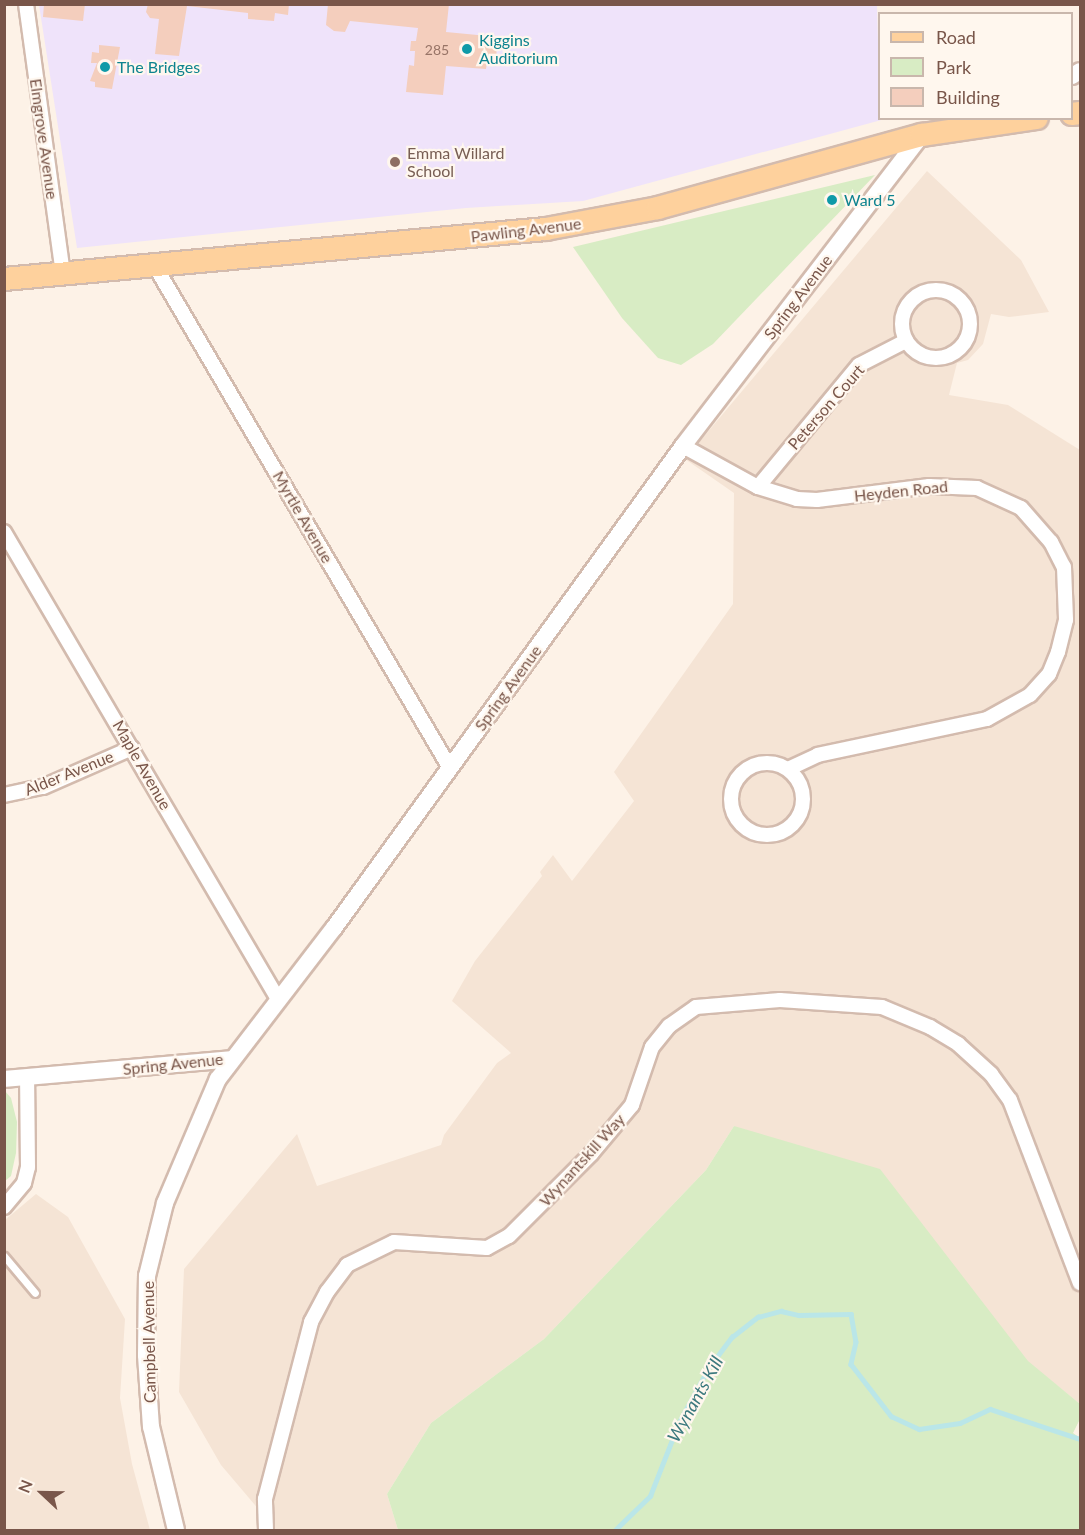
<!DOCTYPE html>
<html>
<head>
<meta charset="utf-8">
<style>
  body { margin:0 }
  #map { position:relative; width:1085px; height:1535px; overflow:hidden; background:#fdf2e7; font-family:Lato,sans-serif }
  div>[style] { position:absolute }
  .residential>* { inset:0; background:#f5e4d5 }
  .education>* { inset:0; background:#efe3fa }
  .green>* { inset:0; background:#d8ecc4 }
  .stream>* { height:4.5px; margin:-2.25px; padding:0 2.25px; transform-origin:2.25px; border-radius:2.25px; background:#bae6e8 }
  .building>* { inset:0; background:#f4cebd }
  .roads { filter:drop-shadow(2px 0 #d3bbae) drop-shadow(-2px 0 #d3bbae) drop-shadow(0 2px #d3bbae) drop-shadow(0 -2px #d3bbae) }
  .service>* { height:7px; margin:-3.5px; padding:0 3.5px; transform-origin:3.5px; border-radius:3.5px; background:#fff }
  .minor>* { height:14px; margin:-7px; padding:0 7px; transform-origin:7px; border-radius:7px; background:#fff }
  .minor>.ring { margin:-7px; padding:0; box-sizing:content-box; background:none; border:14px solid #fff; border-radius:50% }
  .tertiary>* { height:16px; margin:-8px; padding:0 8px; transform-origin:8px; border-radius:8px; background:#fff }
  .primary>* { height:22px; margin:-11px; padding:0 11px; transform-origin:11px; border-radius:11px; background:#fed19d }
  .dots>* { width:16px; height:16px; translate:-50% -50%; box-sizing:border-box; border:3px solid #fff7ee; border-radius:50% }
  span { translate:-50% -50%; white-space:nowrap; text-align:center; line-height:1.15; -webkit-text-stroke:4.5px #fff7ee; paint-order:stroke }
  .number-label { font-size:14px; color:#987467 }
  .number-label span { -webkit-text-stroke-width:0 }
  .culture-label { font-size:16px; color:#0d838f }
  .left { translate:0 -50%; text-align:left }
  .street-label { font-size:16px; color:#79564a }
  .education-label { font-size:16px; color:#785e54 }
  .water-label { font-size:18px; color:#3c797e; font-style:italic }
  .frame { position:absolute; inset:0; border:6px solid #79564a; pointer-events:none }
  .legend { position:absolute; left:878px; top:12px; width:195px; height:108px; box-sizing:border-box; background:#fff7ee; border:2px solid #c9b7ac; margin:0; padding:8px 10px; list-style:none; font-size:18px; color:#79564a }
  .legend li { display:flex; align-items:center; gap:12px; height:30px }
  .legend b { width:30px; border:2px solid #c9b7ac }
  .north { position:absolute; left:12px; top:1463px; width:60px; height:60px; -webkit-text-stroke:4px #fff7ee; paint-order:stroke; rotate:292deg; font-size:16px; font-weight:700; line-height:24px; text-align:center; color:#79564a }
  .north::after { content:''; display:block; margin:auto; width:21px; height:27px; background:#79564a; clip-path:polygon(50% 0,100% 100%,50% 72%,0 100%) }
</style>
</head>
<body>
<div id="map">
  <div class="residential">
    <div style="clip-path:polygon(927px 171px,1021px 260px,1049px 312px,1009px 317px,991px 314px,983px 344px,968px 360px,957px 363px,949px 395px,1008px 405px,1080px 450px,1080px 1404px,734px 1126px,706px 1170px,544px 1339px,431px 1423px,387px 1494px,398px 1530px,276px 1530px,221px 1465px,179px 1392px,184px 1269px,297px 1134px,317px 1186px,441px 1145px,444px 1135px,497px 1063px,511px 1053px,452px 1001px,475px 961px,542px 876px,540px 872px,553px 855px,572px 881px,634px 801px,614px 772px,733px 604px,734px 493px,685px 459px)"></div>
    <div style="clip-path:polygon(36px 1194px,68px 1217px,125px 1319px,120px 1398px,132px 1464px,150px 1530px,5px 1530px,5px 1220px)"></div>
  </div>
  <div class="education">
    <div style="clip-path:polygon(39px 5px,877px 5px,880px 118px,885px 119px,583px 201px,466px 208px,77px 248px)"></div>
  </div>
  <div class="green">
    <div style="clip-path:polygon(875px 175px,713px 344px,681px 365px,658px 358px,622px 318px,573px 247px)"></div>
    <div style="clip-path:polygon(5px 1091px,11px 1098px,17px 1122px,16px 1153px,11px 1176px,5px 1181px)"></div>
    <div style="clip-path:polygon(734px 1126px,880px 1169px,1028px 1361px,1080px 1404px,1080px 1419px,1073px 1433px,1080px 1438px,1080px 1530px,398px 1530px,387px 1494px,431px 1423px,544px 1339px,706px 1170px)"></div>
  </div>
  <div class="stream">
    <div style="left:615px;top:1530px;width:49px;rotate:-44.2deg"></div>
    <div style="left:650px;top:1496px;width:79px;rotate:-68.6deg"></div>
    <div style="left:679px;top:1422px;width:63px;rotate:-61.4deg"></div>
    <div style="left:709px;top:1367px;width:38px;rotate:-53deg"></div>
    <div style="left:732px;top:1337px;width:33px;rotate:-38deg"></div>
    <div style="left:758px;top:1317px;width:24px;rotate:-15deg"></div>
    <div style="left:781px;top:1311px;width:18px;rotate:13deg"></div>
    <div style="left:799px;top:1315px;width:52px;rotate:-1.1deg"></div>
    <div style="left:851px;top:1314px;width:28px;rotate:80deg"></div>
    <div style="left:856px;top:1342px;width:23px;rotate:103deg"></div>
    <div style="left:851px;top:1364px;width:66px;rotate:52.4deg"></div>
    <div style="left:891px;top:1416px;width:31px;rotate:25deg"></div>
    <div style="left:919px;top:1429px;width:41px;rotate:-8.3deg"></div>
    <div style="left:960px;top:1423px;width:33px;rotate:-25deg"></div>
    <div style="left:990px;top:1409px;width:95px;rotate:18.4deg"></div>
  </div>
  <div class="building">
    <div style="clip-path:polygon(44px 4px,85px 4px,83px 21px,43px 17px)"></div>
    <div style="clip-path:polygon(148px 4px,289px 4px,288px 15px,275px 13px,274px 21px,248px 19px,248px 13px,187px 6px,179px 56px,155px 54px,159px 19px,150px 18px,146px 12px)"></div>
    <div style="clip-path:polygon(328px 4px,449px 4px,446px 32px,488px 36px,487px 42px,497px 43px,496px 63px,487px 62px,486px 69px,446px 66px,443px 95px,406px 92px,409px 65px,414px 66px,415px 51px,410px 51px,411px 41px,416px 41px,418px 28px,350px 21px,345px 32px,334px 31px,326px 25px)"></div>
    <div style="clip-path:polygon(99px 45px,120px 47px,112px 89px,95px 87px,95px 82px,90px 81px,97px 63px,91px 63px,92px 52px,99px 53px)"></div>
  </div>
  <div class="roads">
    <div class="service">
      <div style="left:4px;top:1256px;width:48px;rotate:50deg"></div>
    </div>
    <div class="minor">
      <div style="left:26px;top:4px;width:273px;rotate:82.2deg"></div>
      <div style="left:155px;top:266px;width:582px;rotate:59.56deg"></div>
      <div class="ring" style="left:902px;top:290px;width:54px;height:54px"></div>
      <div style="left:683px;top:446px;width:85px;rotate:28.7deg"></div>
      <div style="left:758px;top:487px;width:41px;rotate:17.1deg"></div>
      <div style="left:797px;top:499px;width:20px;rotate:3deg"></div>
      <div style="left:817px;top:500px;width:113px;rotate:-7.1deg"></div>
      <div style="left:929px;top:486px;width:48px;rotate:2.4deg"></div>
      <div style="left:977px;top:488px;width:48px;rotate:24.4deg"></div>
      <div style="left:1021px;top:508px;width:45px;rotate:48.6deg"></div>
      <div style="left:1051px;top:542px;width:28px;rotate:63deg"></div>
      <div style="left:1064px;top:567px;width:53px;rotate:87.8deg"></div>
      <div style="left:1066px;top:620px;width:33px;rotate:104deg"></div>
      <div style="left:1058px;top:652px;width:24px;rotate:112deg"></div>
      <div style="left:1049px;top:674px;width:28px;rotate:132deg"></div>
      <div style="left:1030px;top:695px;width:49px;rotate:150.8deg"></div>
      <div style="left:987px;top:719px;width:173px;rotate:168deg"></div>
      <div style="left:818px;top:755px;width:31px;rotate:155deg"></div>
      <div style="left:758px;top:487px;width:158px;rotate:-50.4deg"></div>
      <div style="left:859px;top:365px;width:53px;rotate:-27.1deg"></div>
      <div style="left:4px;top:532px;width:541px;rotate:59.6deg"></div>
      <div class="ring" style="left:731px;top:763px;width:58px;height:58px"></div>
      <div style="left:4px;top:795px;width:40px;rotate:-12deg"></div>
      <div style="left:43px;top:787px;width:97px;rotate:-23.7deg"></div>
      <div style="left:4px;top:1207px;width:31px;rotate:-50deg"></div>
      <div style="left:24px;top:1183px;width:16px;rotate:-76deg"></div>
      <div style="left:28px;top:1167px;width:90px;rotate:-90.6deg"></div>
      <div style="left:266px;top:1530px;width:31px;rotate:-92deg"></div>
      <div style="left:265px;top:1499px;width:183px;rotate:-75.4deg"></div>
      <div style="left:311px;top:1322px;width:34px;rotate:-62deg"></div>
      <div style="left:327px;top:1292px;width:34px;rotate:-53deg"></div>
      <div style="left:347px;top:1265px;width:52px;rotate:-26.1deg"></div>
      <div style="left:394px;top:1242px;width:93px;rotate:3.7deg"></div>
      <div style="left:487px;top:1248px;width:25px;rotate:-29deg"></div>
      <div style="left:509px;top:1236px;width:116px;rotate:-45deg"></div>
      <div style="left:591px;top:1154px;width:64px;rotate:-50.1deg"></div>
      <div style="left:632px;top:1105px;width:61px;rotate:-71deg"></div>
      <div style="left:652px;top:1047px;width:27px;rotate:-51deg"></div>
      <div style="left:669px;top:1026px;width:33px;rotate:-35deg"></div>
      <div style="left:696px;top:1007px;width:84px;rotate:-4.8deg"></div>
      <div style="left:780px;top:1000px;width:102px;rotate:3.9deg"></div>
      <div style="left:882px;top:1007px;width:52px;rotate:22.6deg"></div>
      <div style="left:930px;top:1027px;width:33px;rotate:31deg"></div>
      <div style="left:958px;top:1044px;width:45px;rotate:42.3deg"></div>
      <div style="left:991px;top:1074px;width:32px;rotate:54deg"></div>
      <div style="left:1010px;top:1100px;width:196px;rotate:69.1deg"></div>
    </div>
    <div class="tertiary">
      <div style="left:1072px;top:76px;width:9px;rotate:-32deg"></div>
      <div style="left:4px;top:1079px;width:228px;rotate:-5deg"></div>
      <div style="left:176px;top:1530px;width:106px;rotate:-103.6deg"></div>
      <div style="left:151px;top:1427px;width:72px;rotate:-94deg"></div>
      <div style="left:146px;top:1355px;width:79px;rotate:-89.3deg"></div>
      <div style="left:147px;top:1276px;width:75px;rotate:-76.1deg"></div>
      <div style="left:165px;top:1203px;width:135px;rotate:-66.9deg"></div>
      <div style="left:218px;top:1079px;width:190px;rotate:-52.5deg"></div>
      <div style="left:334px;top:928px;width:595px;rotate:-54.09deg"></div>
      <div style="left:683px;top:446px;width:392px;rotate:-52.5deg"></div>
    </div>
    <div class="primary">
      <div style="left:1072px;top:114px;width:8px;rotate:-7deg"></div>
      <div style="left:4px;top:279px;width:544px;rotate:-5.27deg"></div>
      <div style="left:546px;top:229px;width:114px;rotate:-10.6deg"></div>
      <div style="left:658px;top:208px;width:274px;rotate:-15.5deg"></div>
      <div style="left:922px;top:135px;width:116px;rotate:-8.4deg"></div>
    </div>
  </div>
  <div class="dots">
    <div style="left:467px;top:49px;background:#0f9aa8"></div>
    <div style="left:105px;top:67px;background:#0f9aa8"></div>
    <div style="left:395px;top:162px;background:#8d6e63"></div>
    <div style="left:832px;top:200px;background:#0f9aa8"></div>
  </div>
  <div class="number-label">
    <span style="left:437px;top:50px">285</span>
  </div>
  <div class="culture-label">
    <span class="left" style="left:479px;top:49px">Kiggins<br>Auditorium</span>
    <span class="left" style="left:117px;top:67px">The Bridges</span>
    <span class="left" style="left:844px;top:200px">Ward 5</span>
  </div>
  <div class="street-label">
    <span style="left:44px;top:139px;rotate:82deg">Elmgrove Avenue</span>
    <span style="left:526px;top:230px;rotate:-7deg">Pawling Avenue</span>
    <span style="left:798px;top:297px;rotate:-53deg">Spring Avenue</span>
    <span style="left:826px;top:407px;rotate:-49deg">Peterson Court</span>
    <span style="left:901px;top:491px;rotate:-6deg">Heyden Road</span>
    <span style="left:303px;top:517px;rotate:60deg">Myrtle Avenue</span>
    <span style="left:508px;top:688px;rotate:-54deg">Spring Avenue</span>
    <span style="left:142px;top:765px;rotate:60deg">Maple Avenue</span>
    <span style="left:69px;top:773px;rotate:-22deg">Alder Avenue</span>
    <span style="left:173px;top:1064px;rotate:-6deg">Spring Avenue</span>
    <span style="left:582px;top:1160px;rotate:-48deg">Wynantskill Way</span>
    <span style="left:149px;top:1342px;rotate:-91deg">Campbell Avenue</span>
  </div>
  <div class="education-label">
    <span class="left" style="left:407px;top:162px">Emma Willard<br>School</span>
  </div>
  <div class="water-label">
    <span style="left:695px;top:1399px;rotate:-61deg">Wynants Kill</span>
  </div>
  <div class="frame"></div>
  <ul class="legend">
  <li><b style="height:8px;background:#fed19d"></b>Road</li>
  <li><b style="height:16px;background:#d8ecc4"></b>Park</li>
  <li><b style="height:16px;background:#f4cebd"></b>Building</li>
  </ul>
  <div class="north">N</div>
</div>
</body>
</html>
